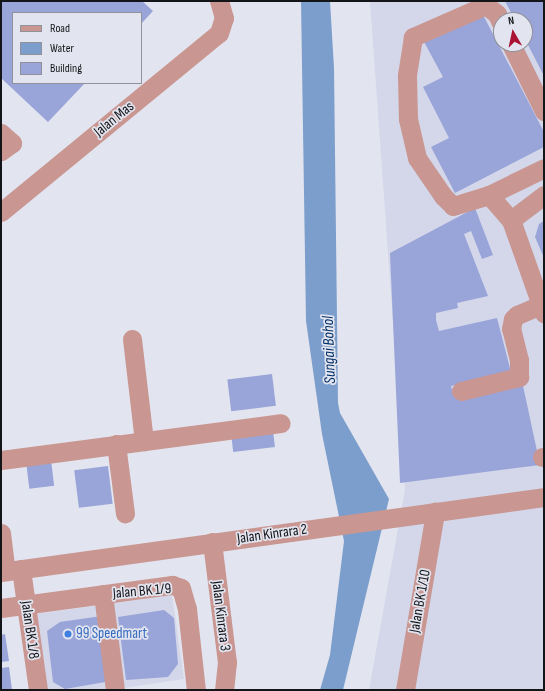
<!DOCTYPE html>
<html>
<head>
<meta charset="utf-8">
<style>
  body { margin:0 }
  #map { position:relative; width:545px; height:691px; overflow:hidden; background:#e2e4ef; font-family:"Sofia Sans Condensed",sans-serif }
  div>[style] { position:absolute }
  .built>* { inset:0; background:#d3d7e9 }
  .water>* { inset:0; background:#7c9ecc }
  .building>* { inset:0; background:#99a4d9; transform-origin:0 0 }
  .minor>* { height:19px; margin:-9.5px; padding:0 9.5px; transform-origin:9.5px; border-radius:9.5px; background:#c99691 }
  .dots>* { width:11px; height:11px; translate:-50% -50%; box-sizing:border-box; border:2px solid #e2e4ef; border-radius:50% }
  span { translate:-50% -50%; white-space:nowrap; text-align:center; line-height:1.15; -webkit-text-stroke:3.5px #e2e4ef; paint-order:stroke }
  .street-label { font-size:15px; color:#141518 }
  .shop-label { font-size:15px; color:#366cbe }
  .left { translate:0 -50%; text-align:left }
  .water-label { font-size:16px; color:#002f66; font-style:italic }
  .frame { position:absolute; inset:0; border:2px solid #141518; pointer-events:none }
  .legend { position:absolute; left:12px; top:12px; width:130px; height:72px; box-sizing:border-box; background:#e2e4ef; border:1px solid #909199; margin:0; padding:5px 7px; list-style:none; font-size:12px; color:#141518 }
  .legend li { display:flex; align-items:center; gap:8px; height:20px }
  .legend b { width:20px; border:1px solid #909199 }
  .north { position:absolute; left:493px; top:12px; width:40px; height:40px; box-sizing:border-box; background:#e2e4ef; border:1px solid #909199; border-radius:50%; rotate:351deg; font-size:11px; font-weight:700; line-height:16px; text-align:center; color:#141518 }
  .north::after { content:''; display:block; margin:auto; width:14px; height:18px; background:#aa1334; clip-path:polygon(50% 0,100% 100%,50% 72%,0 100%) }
</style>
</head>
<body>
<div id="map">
  <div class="built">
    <div style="clip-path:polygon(evenodd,370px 1px,544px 1px,544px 690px,369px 690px,405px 490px,370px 1px,501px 20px,525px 20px,525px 44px,501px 44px,501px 20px)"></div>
    <div style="clip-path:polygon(172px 595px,184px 679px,110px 690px,46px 690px,36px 614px)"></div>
  </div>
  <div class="water">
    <div style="clip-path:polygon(301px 1px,330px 1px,334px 68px,338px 403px,340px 413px,389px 499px,343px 690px,320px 690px,330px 655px,344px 541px,322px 434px,306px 321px)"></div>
  </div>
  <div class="building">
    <div style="clip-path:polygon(1px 1px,142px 1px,153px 11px,141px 24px,141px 13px,13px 13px,13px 83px,85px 83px,48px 122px,1px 78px)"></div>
    <div style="clip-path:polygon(505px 1px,544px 1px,544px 76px,525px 39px,525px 20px,515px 20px)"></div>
    <div style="clip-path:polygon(481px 11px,544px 132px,544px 147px,455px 193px,431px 147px,449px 138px,423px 87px,443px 77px,423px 40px)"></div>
    <div style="clip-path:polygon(475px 208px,493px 255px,482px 259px,471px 231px,464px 234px,488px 296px,457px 303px,458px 308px,436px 313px,436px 320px,439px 331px,497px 318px,511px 372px,451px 386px,454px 397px,522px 381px,540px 465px,400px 483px,390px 253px)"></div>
    <div style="clip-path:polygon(544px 221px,544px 258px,535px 237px,539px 224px)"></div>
    <div style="left:272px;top:374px;width:32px;height:45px;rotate:83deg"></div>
    <div style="left:273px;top:431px;width:16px;height:42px;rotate:83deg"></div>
    <div style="left:51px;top:460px;width:26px;height:25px;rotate:83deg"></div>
    <div style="left:108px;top:466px;width:38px;height:34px;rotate:83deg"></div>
    <div style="clip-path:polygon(164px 610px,174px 618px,178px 664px,168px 677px,126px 680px,118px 617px)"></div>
    <div style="clip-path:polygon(102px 616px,111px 681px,65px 689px,53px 682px,47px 631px,60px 622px)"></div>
    <div style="clip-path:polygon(5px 634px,9px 661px,1px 662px,1px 635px)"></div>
    <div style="clip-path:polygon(9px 667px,12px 690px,1px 690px,1px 668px)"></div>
  </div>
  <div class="minor">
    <div style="left:501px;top:23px;width:10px;rotate:-114deg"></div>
    <div style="left:497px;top:14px;width:14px;rotate:-141deg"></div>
    <div style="left:486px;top:5px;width:80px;rotate:156.3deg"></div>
    <div style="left:413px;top:37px;width:39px;rotate:99deg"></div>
    <div style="left:407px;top:76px;width:43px;rotate:88.7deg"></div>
    <div style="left:408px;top:119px;width:40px;rotate:77deg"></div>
    <div style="left:417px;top:158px;width:46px;rotate:55.6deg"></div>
    <div style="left:443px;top:196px;width:14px;rotate:45deg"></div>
    <div style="left:453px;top:206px;width:38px;rotate:-17deg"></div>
    <div style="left:489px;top:195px;width:61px;rotate:-26.1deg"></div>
    <div style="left:511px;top:44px;width:75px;rotate:63.8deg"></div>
    <div style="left:1px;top:133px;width:15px;rotate:42deg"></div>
    <div style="left:12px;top:143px;width:14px;rotate:144deg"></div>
    <div style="left:489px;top:195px;width:33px;rotate:49deg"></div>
    <div style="left:544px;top:195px;width:41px;rotate:142.9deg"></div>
    <div style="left:511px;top:220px;width:99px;rotate:70.5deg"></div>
    <div style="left:1px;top:212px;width:282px;rotate:-39.4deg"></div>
    <div style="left:219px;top:33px;width:16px;rotate:-72deg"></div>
    <div style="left:224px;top:18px;width:18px;rotate:-106deg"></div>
    <div style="left:132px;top:339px;width:103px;rotate:83.3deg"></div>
    <div style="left:461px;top:391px;width:60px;rotate:-13.6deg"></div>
    <div style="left:519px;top:377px;width:17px;rotate:-90deg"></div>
    <div style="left:519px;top:360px;width:32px;rotate:-104deg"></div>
    <div style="left:511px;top:329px;width:10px;rotate:-79deg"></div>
    <div style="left:513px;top:319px;width:6px;rotate:-45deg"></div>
    <div style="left:517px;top:315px;width:26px;rotate:-23deg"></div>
    <div style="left:116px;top:444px;width:70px;rotate:82.6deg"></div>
    <div style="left:542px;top:457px;width:2px"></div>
    <div style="left:1px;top:460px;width:282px;rotate:-7.5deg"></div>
    <div style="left:1px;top:533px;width:38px;rotate:83deg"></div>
    <div style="left:212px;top:542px;width:121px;rotate:82.9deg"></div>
    <div style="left:227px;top:662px;width:28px;rotate:96deg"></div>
    <div style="left:21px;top:569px;width:122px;rotate:82deg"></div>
    <div style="left:1px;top:572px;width:548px;rotate:-7.86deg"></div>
    <div style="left:103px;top:594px;width:97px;rotate:82.9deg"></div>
    <div style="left:1px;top:608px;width:173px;rotate:-7.7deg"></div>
    <div style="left:172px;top:585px;width:9px;rotate:18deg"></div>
    <div style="left:181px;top:588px;width:22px;rotate:74deg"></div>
    <div style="left:187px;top:609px;width:81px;rotate:83.7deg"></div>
    <div style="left:405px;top:690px;width:181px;rotate:-80.4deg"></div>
  </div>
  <div class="dots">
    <div style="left:68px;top:634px;background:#3f7fe0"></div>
  </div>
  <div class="street-label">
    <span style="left:114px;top:119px;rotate:-39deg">Jalan Mas</span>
    <span style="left:272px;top:534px;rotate:-8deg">Jalan Kinrara 2</span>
    <span style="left:142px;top:591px;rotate:-5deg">Jalan BK 1/9</span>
    <span style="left:420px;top:601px;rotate:-80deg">Jalan BK 1/10</span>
    <span style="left:221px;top:616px;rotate:83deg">Jalan Kinrara 3</span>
    <span style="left:30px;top:630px;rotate:82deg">Jalan BK 1/8</span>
  </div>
  <div class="shop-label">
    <span class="left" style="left:76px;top:634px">99 Speedmart</span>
  </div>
  <div class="water-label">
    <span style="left:330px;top:350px;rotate:-92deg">Sungai Bohol</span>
  </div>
  <div class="frame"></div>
  <ul class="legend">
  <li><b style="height:5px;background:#c99691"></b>Road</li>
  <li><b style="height:11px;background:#7c9ecc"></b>Water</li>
  <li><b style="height:11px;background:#99a4d9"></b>Building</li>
  </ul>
  <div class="north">N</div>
</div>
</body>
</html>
